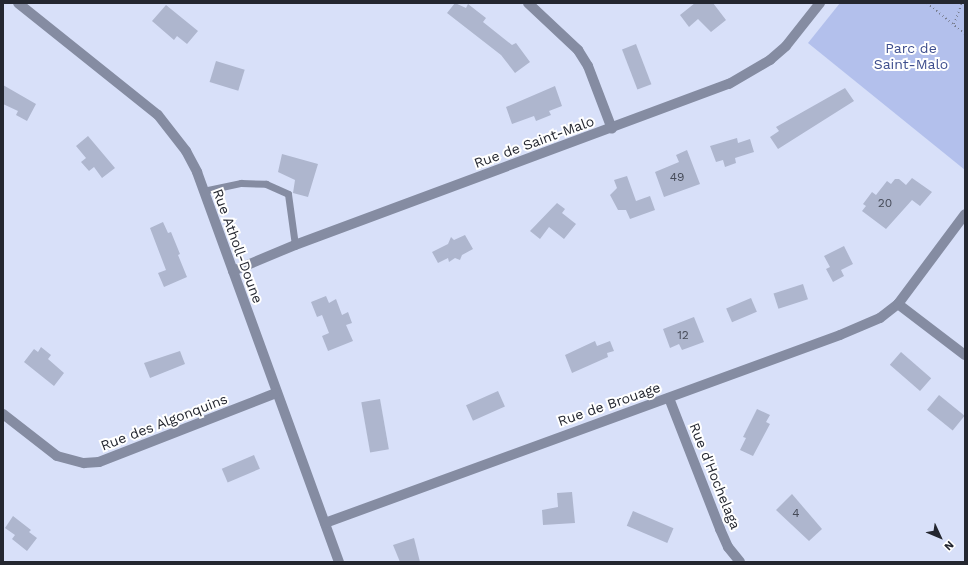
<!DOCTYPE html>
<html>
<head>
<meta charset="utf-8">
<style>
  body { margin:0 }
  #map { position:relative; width:968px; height:565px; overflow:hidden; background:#d8e0f9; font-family:"Work Sans",sans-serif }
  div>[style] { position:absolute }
  .green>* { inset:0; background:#b3c0ec }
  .building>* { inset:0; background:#aeb6ce; transform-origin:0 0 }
  .path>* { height:2px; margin-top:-1px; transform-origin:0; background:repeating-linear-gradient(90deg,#787d8e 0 1px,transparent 0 4px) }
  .lane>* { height:7px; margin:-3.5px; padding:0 3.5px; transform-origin:3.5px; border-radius:3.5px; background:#858ca2 }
  .street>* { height:10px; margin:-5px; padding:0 5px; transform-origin:5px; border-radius:5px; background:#858ca2 }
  span { translate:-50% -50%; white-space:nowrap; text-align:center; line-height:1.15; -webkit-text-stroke:4px #fff; paint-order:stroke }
  .number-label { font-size:12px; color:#464b58 }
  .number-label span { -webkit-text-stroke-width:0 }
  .park-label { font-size:14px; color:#3e4e8d }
  .street-label { font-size:14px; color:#242730 }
  .frame { position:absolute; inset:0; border:4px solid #242730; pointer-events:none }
  .north { position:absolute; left:920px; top:517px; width:40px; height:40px; -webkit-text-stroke:3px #fff; paint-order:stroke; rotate:134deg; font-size:11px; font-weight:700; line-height:16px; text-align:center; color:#242730 }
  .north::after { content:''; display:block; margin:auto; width:14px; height:18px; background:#242730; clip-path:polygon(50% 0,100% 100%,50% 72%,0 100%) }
</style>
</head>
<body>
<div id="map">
  <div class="green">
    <div style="clip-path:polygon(840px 3px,965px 3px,965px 170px,808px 43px)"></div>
  </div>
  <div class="building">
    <div style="clip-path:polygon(455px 3px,466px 8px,468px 4px,486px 18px,483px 22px,512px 45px,516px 43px,530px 62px,515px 73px,501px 55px,447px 13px)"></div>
    <div style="clip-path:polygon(695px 3px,713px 3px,726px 20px,711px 32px,698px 19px,689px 27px,680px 15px)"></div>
    <div style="clip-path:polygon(166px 5px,198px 31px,187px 44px,177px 36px,174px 40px,152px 21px)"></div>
    <div style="left:636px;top:44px;width:43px;height:15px;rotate:69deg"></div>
    <div style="left:216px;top:61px;width:30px;height:22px;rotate:17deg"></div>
    <div style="clip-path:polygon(3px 85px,36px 104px,27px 121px,16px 115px,18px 111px,3px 104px)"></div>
    <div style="clip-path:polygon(555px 86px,562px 106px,549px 111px,551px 115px,536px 121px,534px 116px,512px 124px,506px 107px)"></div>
    <div style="clip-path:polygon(845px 88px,854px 101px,778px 149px,770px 137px,779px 131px,776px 127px)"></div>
    <div style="clip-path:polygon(88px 136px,115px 168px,102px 178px,94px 167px,89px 171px,81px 162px,86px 158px,76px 146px)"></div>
    <div style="clip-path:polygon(737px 138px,738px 143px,750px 139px,754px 152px,735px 158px,736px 163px,725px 167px,723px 160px,716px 162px,710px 146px)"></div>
    <div style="clip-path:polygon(687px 150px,700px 184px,664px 197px,655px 172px,679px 162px,676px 155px)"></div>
    <div style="clip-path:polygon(282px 154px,318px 164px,308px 197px,293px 193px,295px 180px,278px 172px)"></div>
    <div style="clip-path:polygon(627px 176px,636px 201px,650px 196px,655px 210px,630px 219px,626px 210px,618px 210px,610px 195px,617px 188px,614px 180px)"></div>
    <div style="clip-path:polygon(912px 178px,932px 192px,920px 206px,912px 200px,886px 229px,862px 211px,866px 206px,863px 204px,872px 192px,876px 195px,887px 181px,891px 184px,895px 179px,899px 179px,906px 185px)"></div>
    <div style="clip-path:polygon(557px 203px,565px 209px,562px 213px,576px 224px,564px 239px,549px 227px,540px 239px,530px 231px)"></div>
    <div style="clip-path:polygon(163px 222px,168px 233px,171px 232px,180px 254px,178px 255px,187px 277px,164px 287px,158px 273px,166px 270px,150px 228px)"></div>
    <div style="clip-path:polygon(465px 235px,473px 249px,462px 255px,460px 260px,455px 258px,449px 262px,448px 258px,438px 263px,432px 252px,448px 244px,451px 237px,454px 240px)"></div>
    <div style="clip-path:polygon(844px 246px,853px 264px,841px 270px,844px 276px,833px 282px,826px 269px,830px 267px,824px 256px)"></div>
    <div style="left:803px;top:284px;width:16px;height:31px;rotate:72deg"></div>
    <div style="clip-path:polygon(326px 296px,329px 303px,336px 299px,342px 315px,348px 312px,352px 323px,346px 325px,353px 341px,328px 351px,322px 336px,329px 333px,322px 315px,317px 317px,311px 302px)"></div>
    <div style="left:751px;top:298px;width:15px;height:27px;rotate:67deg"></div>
    <div style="clip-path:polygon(694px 317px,704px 342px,682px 350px,679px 344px,670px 348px,663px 329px)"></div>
    <div style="clip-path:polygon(595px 341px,597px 346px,610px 341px,614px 351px,607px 353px,608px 357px,572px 373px,565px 355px)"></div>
    <div style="clip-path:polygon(41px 347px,51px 355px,48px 359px,64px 373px,54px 386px,24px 362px,34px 349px,38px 352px)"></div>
    <div style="clip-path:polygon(180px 351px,185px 364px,150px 378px,144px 363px)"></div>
    <div style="left:901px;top:352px;width:40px;height:17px;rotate:41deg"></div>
    <div style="left:498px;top:391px;width:17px;height:35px;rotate:66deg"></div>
    <div style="left:939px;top:395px;width:33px;height:19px;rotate:39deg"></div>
    <div style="left:380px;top:399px;width:51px;height:19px;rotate:80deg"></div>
    <div style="clip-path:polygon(757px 409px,770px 415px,766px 422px,770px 424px,753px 456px,740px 450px,746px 438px,743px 437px)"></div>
    <div style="left:254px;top:455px;width:15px;height:35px;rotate:67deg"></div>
    <div style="clip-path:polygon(572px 492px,575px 523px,543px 525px,542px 510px,558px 507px,557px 493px)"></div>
    <div style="clip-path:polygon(792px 494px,822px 529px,809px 541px,776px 510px)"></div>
    <div style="left:633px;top:511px;width:44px;height:16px;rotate:23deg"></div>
    <div style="clip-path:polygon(13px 516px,31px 530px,29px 532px,37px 538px,27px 551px,12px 539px,15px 535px,5px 528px)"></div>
    <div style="clip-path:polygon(414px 538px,420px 562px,400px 562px,393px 545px)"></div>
  </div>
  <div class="path">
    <div style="left:927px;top:3px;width:49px;rotate:39.2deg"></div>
    <div style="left:954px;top:24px;width:22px;rotate:-69deg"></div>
  </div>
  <div class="lane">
    <div style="left:203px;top:191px;width:39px;rotate:-12deg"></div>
    <div style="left:241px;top:183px;width:25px;rotate:2deg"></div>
    <div style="left:266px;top:184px;width:24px;rotate:24deg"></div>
    <div style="left:288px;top:194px;width:51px;rotate:82.2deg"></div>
  </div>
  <div class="street">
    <div style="left:18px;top:3px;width:179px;rotate:38.7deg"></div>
    <div style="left:158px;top:115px;width:46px;rotate:52.1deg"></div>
    <div style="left:186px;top:151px;width:24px;rotate:62deg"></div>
    <div style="left:197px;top:172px;width:415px;rotate:70deg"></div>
    <div style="left:528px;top:3px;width:69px;rotate:43.2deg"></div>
    <div style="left:578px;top:50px;width:19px;rotate:58deg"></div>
    <div style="left:588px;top:66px;width:67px;rotate:69.1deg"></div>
    <div style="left:233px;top:271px;width:67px;rotate:-22.8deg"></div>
    <div style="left:295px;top:245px;width:463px;rotate:-20.4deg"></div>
    <div style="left:729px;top:84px;width:48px;rotate:-30.3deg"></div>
    <div style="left:770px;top:60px;width:21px;rotate:-41deg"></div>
    <div style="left:786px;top:46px;width:55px;rotate:-51.7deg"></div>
    <div style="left:898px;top:304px;width:84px;rotate:37.3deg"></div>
    <div style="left:669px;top:398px;width:141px;rotate:68.7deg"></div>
    <div style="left:720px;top:529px;width:20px;rotate:66deg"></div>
    <div style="left:728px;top:547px;width:19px;rotate:51deg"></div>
    <div style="left:3px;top:414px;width:68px;rotate:37.9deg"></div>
    <div style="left:57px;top:456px;width:28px;rotate:15deg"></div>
    <div style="left:84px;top:463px;width:15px;rotate:-4deg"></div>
    <div style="left:99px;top:462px;width:190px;rotate:-21.3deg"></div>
    <div style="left:325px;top:523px;width:548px;rotate:-20.05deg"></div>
    <div style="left:840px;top:335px;width:43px;rotate:-23deg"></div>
    <div style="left:880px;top:318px;width:23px;rotate:-38deg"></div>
    <div style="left:898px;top:304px;width:112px;rotate:-53.3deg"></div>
  </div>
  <div class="number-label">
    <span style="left:677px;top:178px">49</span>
    <span style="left:885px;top:204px">20</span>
    <span style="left:683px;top:336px">12</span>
    <span style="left:796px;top:514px">4</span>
  </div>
  <div class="park-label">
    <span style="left:911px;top:56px">Parc de<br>Saint-Malo</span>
  </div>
  <div class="street-label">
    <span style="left:534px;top:142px;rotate:-20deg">Rue de Saint-Malo</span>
    <span style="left:238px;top:246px;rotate:70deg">Rue Atholl-Doune</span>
    <span style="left:609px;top:404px;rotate:-19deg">Rue de Brouage</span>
    <span style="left:164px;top:422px;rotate:-21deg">Rue des Algonquins</span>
    <span style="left:715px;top:476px;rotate:68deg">Rue d'Hochelaga</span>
  </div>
  <div class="frame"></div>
  <div class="north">N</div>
</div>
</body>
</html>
